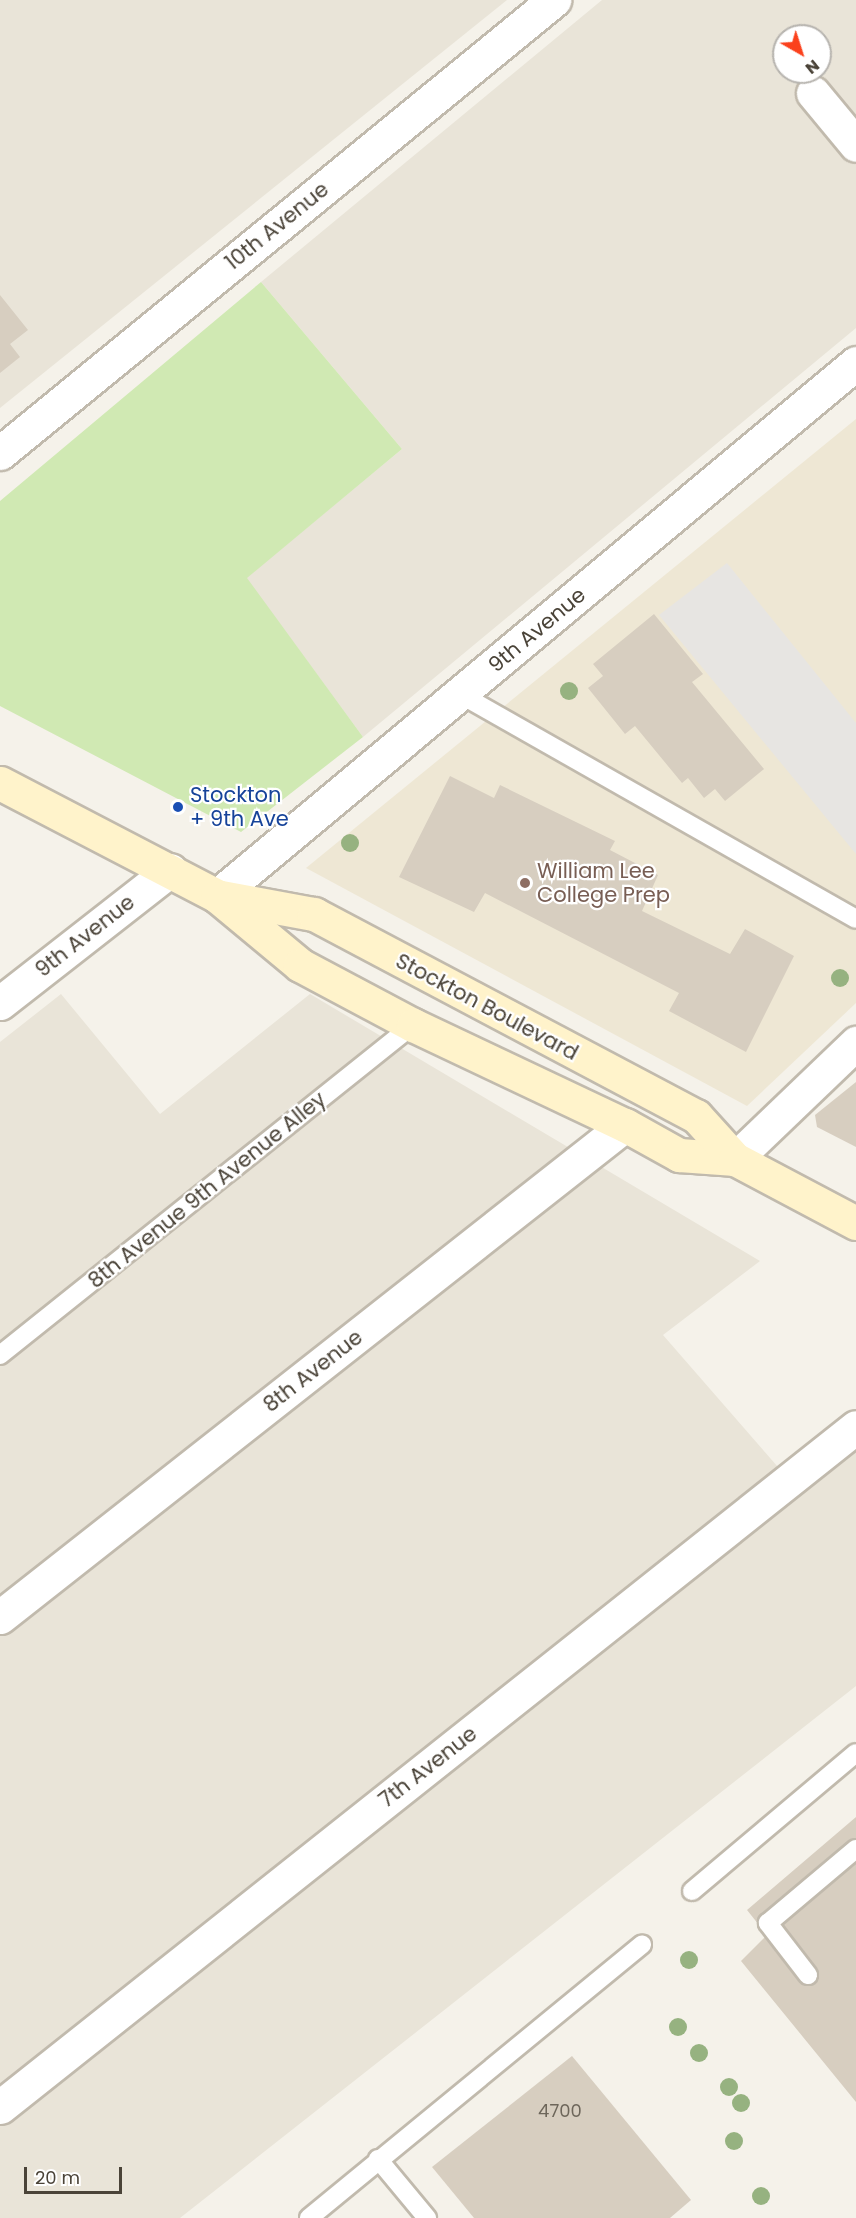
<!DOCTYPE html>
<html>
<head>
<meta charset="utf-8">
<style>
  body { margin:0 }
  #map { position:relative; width:856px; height:2218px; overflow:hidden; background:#f5f2ea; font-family:Poppins,sans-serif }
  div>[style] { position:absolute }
  .residential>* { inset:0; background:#e9e4d8 }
  .education>* { inset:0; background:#eee7d4 }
  .green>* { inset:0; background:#d0e9b3 }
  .parking>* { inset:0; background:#e7e5e2 }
  .building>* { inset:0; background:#d7cec0 }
  .roads { filter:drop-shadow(2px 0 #c1baad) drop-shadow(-2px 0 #c1baad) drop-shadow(0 2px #c1baad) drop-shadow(0 -2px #c1baad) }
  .lane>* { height:18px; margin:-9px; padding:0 9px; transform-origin:9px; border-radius:9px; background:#fff }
  .street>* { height:33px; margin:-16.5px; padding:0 16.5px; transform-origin:16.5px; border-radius:16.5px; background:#fff }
  .secondary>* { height:33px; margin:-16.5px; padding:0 16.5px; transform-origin:16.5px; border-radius:16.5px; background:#fff3cb }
  .trees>* { width:18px; height:18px; margin:-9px; border-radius:50%; background:#96b280 }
  .dots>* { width:16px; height:16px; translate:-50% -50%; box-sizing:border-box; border:3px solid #fff; border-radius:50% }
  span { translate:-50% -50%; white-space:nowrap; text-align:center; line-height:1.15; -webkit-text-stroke:4.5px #fff; paint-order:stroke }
  .number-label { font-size:18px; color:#6d665a }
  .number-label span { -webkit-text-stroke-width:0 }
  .street-label { font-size:21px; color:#4a4338 }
  .transit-label { font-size:21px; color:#164399 }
  .left { translate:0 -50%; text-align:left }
  .education-label { font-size:21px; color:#785e54 }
  .north { position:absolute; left:772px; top:24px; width:60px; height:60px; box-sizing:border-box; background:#fff; border:2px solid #b7b4af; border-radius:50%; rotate:141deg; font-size:16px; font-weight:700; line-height:24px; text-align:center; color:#4a4338 }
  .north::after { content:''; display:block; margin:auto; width:21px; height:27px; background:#fb411c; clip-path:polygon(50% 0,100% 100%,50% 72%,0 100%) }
  .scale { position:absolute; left:24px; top:2167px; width:98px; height:27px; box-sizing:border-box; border:3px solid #4a4338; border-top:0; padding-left:8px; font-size:18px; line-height:21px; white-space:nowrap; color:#4a4338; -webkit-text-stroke:4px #fff; paint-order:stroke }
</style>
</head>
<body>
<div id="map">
  <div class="residential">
    <div style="clip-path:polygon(0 0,507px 0,0 408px)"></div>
    <div style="clip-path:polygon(evenodd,602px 0,856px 0,856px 328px,363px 737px,246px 578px,402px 449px,261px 282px,602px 0,784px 36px,820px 36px,820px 72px,784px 72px,784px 36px)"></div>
    <div style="clip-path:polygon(61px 994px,160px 1114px,310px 994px,760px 1261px,663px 1335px,798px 1490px,856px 1446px,856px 1686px,180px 2218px,0 2218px,0 1042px)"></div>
  </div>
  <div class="education">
    <div style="clip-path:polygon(856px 419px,856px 1003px,747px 1106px,306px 868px)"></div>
  </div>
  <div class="green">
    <div style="clip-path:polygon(261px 282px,402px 449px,247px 578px,363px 737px,241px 832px,0 706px,0 501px)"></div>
  </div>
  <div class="parking">
    <div style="clip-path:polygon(727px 563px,856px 723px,856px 854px,659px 615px)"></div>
  </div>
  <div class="building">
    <div style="clip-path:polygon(0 295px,28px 330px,10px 344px,20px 357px,0 373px)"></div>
    <div style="clip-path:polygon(654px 614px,703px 674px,692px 682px,764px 769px,725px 801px,715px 789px,704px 798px,688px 778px,682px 783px,635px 726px,625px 734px,588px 688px,603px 676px,593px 664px)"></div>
    <div style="clip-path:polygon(450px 776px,494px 798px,500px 785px,615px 841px,610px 850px,658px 875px,642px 911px,730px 954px,745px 929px,794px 956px,746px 1052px,669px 1011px,679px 993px,485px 893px,474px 912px,399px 877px)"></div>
    <div style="clip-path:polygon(856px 1082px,856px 1147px,817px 1127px,815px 1115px)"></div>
    <div style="clip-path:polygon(856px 1817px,856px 2102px,741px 1961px,767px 1935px,747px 1910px)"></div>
    <div style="clip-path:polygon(572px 2056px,691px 2200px,670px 2218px,474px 2218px,432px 2167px)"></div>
  </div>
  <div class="roads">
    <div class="lane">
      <div style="left:460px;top:694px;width:455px;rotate:29.6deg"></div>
      <div style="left:0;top:1355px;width:529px;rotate:-38.63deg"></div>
      <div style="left:692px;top:1891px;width:214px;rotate:-40.1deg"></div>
      <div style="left:808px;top:1975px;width:66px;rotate:-127.6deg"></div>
      <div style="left:768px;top:1923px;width:115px;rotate:-40.1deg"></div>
      <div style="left:378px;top:2159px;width:77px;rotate:50.3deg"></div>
      <div style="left:309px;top:2218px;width:431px;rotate:-39.4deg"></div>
    </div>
    <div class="street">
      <div style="left:813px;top:93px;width:67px;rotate:50.4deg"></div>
      <div style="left:0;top:453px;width:716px;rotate:-39.27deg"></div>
      <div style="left:217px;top:896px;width:832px;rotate:-39.83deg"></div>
      <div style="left:0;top:1003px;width:216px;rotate:-38deg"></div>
      <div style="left:735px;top:1159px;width:168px;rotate:-43.8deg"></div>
      <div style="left:0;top:1617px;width:795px;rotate:-38.21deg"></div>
      <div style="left:0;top:2107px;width:1093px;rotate:-38.46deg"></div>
    </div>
    <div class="secondary">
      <div style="left:0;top:783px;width:245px;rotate:27.5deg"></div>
      <div style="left:217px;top:896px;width:108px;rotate:39.7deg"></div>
      <div style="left:300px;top:965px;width:128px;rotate:28deg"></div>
      <div style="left:413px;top:1025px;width:234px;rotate:25.3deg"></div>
      <div style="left:625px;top:1125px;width:62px;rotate:29.1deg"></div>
      <div style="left:679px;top:1155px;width:56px;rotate:4.1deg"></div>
      <div style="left:221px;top:897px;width:95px;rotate:10.4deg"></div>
      <div style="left:314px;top:914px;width:432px;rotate:27.9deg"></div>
      <div style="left:696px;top:1116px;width:58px;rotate:47.8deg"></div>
      <div style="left:735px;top:1159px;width:137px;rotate:27.9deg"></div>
    </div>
  </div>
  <div class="trees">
    <div style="left:569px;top:691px"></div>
    <div style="left:350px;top:843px"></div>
    <div style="left:840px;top:978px"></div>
    <div style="left:689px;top:1960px"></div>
    <div style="left:678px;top:2027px"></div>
    <div style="left:699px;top:2053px"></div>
    <div style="left:729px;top:2087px"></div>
    <div style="left:741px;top:2103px"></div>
    <div style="left:734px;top:2141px"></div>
    <div style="left:761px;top:2196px"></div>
  </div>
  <div class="dots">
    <div style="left:178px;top:807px;background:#1a4fb4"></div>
    <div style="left:525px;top:883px;background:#8d6e63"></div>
  </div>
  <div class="number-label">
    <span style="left:560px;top:2111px">4700</span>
  </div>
  <div class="street-label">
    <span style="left:277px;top:226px;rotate:-39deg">10th Avenue</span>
    <span style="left:537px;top:630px;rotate:-40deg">9th Avenue</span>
    <span style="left:85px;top:936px;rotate:-38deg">9th Avenue</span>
    <span style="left:487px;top:1007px;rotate:28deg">Stockton Boulevard</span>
    <span style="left:207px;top:1190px;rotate:-39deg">8th Avenue 9th Avenue Alley</span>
    <span style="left:313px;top:1371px;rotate:-38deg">8th Avenue</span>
    <span style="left:428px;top:1767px;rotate:-38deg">7th Avenue</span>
  </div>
  <div class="transit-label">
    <span class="left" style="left:190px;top:807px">Stockton<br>+ 9th Ave</span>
  </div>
  <div class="education-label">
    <span class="left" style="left:537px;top:883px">William Lee<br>College Prep</span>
  </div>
  <div class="north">N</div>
  <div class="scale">20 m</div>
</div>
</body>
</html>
